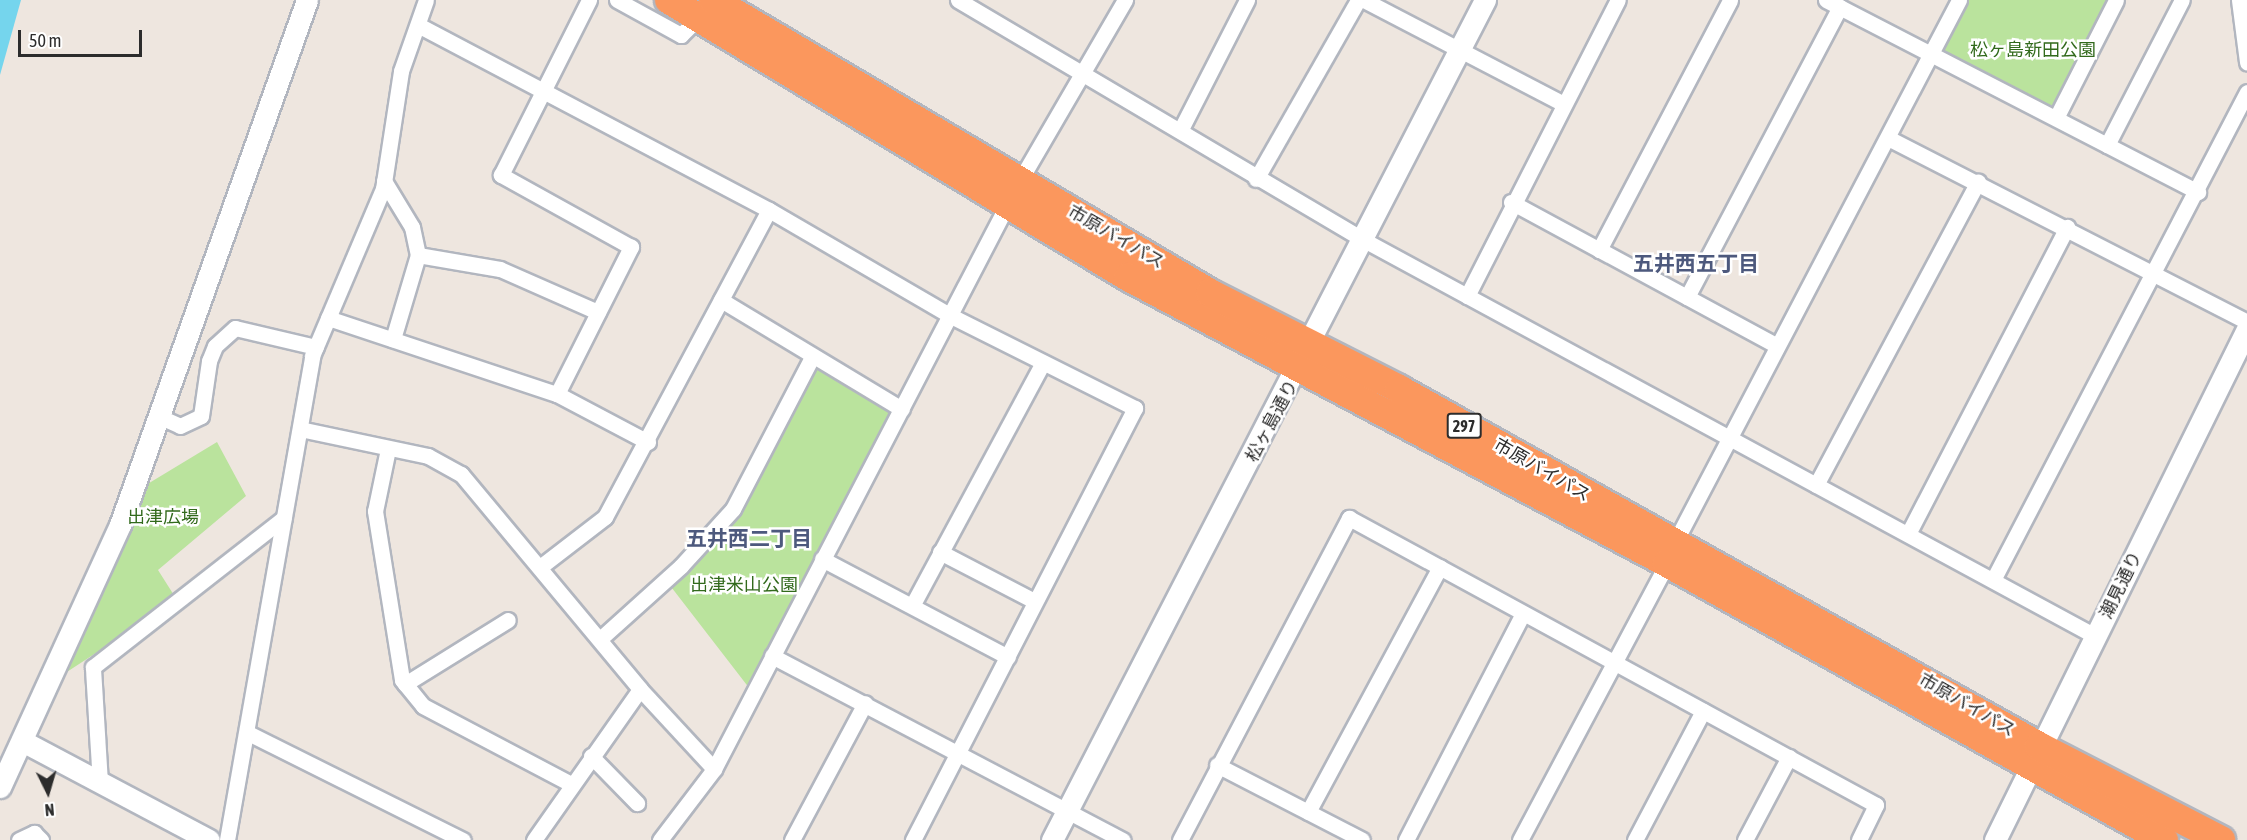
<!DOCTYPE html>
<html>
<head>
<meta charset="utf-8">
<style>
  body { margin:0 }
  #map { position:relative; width:2247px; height:840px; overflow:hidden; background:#eee6df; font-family:"Asap Condensed","Noto Sans JP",sans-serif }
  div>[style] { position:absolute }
  .green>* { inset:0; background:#bae39d }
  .water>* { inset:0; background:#75d5ed }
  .roads { filter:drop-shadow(2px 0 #b2b6bf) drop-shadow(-2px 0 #b2b6bf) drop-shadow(0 2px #b2b6bf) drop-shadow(0 -2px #b2b6bf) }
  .street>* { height:15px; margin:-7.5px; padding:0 7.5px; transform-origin:7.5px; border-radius:7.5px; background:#fff }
  .secondary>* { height:21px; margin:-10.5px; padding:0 10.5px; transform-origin:10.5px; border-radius:10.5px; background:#fff }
  .highway>* { height:28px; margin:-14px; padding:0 14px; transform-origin:14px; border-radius:14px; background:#fb975d }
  span { translate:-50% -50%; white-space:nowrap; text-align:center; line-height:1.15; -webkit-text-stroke:5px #fff; paint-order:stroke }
  .shield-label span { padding:2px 4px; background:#fff; border:2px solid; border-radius:4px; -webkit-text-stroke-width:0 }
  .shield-label { font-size:16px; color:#2c2c2c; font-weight:700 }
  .park-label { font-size:18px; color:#326a1c }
  .street-label { font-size:18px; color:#2c2c2c }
  .quarter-label { font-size:21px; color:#4d597d; font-weight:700 }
  .north { position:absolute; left:18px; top:762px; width:60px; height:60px; -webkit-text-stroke:4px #fff; paint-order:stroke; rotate:175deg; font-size:16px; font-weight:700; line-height:24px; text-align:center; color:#2c2c2c }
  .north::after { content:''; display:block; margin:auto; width:21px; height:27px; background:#2c2c2c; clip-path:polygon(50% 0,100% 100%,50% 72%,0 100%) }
  .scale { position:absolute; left:18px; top:30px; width:124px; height:27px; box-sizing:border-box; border:3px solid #2c2c2c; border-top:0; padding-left:8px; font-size:18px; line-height:21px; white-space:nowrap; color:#2c2c2c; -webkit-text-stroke:4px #fff; paint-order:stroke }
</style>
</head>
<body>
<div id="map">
  <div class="green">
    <div style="clip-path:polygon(1961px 0,2116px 0,2056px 118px,1932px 54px)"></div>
    <div style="clip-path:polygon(812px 357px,902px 409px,753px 693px,665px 579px,709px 538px)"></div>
    <div style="clip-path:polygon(217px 442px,246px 496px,158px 570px,177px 600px,50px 683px,131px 494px)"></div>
  </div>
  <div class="water">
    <div style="clip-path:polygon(0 0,21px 0,0 75px)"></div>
  </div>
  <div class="roads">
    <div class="street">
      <div style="left:617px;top:0;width:73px;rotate:28.7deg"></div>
      <div style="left:681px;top:35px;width:25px;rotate:-45deg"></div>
      <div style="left:958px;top:0;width:469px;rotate:30.6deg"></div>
      <div style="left:1362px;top:239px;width:834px;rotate:28.44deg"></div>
      <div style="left:1364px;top:0;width:225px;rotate:27.5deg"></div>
      <div style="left:1826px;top:0;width:419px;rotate:27.3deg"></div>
      <div style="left:2239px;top:0;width:63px;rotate:82.6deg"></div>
      <div style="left:418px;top:25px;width:397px;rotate:27.8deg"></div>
      <div style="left:769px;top:210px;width:211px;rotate:30.2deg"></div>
      <div style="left:951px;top:316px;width:206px;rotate:26.6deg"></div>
      <div style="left:1135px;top:408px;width:486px;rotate:117.2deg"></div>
      <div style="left:2056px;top:118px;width:132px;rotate:-63deg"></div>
      <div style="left:1181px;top:129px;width:145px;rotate:-62.9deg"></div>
      <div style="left:1888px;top:138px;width:403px;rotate:27.1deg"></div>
      <div style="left:2107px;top:145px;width:163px;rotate:-62.7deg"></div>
      <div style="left:1256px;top:179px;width:206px;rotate:-60.3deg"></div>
      <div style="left:384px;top:181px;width:54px;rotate:58.7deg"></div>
      <div style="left:412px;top:227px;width:29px;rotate:78deg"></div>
      <div style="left:418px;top:255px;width:88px;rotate:106.6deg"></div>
      <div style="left:1511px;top:202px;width:300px;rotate:28.4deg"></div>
      <div style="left:1599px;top:250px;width:282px;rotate:-62.3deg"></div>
      <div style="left:418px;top:255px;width:83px;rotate:9.7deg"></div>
      <div style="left:500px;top:269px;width:107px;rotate:23.7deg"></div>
      <div style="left:1467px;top:296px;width:332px;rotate:-63deg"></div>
      <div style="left:1687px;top:297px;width:328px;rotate:-62.2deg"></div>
      <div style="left:721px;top:300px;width:211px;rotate:31.1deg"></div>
      <div style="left:328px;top:318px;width:241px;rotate:18.4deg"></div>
      <div style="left:557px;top:394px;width:103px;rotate:27.8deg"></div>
      <div style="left:557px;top:394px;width:165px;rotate:-63.3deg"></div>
      <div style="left:631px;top:247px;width:149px;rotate:-151deg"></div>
      <div style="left:501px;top:175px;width:196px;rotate:-63.3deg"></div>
      <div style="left:158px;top:416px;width:24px;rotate:24deg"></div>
      <div style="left:180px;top:426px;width:23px;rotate:-25deg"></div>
      <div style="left:201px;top:416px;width:56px;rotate:-81.7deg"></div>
      <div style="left:209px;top:361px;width:16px;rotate:-68deg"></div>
      <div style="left:215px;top:346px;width:27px;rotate:-42deg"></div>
      <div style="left:235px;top:328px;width:83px;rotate:13.2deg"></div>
      <div style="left:300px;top:429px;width:131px;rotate:11.9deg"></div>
      <div style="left:428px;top:456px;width:38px;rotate:29deg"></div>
      <div style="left:461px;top:474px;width:280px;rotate:50.2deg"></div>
      <div style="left:640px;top:689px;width:109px;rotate:47.2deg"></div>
      <div style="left:388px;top:449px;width:63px;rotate:101.8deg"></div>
      <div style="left:375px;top:511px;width:171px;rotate:80.9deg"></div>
      <div style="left:402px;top:680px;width:33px;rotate:51deg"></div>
      <div style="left:423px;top:706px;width:167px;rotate:27.8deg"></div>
      <div style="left:1816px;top:485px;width:344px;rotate:-61.9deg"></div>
      <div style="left:1908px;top:534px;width:346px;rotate:-62.6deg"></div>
      <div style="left:1674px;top:544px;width:614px;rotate:-62.35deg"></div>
      <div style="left:940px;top:552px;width:106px;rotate:27.5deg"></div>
      <div style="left:822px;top:559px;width:210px;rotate:27.8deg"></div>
      <div style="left:540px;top:567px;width:82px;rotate:-37.6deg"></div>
      <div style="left:605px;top:517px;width:348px;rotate:-61.9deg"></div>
      <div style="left:1993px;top:580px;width:550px;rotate:-62.5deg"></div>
      <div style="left:913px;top:604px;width:274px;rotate:-61.7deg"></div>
      <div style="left:600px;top:639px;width:109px;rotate:-42deg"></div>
      <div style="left:681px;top:566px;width:77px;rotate:-47.6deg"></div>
      <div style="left:733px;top:509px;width:171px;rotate:-62.5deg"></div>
      <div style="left:772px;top:656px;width:396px;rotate:27.7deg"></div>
      <div style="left:405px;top:684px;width:121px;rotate:-31.9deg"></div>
      <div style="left:248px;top:733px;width:240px;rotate:26.5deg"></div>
      <div style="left:591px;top:756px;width:66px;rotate:45.6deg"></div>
      <div style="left:1217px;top:765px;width:163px;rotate:27.3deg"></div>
      <div style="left:100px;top:783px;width:116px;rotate:-93.5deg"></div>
      <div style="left:93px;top:667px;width:242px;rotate:-38deg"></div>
      <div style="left:1308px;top:812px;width:278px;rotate:-61.7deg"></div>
      <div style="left:19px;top:840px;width:17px;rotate:-25deg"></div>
      <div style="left:34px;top:833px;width:10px;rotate:45deg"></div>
      <div style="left:227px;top:840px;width:491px;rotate:-80deg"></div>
      <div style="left:312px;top:356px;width:181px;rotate:-67deg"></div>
      <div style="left:383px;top:189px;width:119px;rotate:-81.3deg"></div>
      <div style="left:401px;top:71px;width:75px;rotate:-70.6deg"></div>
      <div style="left:534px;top:840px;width:184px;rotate:-54.9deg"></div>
      <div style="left:660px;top:840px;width:89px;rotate:-52.7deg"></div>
      <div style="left:714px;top:769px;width:662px;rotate:-62.54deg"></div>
      <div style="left:1019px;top:182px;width:211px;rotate:-59.8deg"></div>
      <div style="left:792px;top:840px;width:155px;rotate:-61.9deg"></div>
      <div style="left:1180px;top:840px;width:364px;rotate:-62.3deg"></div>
      <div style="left:1349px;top:518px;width:600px;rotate:28.57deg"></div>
      <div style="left:1876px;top:805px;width:39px;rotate:116deg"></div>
      <div style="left:1406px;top:840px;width:255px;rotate:-62.7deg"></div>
      <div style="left:1520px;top:840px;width:314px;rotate:-62deg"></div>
      <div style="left:1635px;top:840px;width:146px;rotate:-62.2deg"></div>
      <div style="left:1745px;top:840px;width:94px;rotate:-62.1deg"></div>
    </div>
    <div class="secondary">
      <div style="left:24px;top:742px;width:209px;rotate:27.9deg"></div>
      <div style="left:0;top:787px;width:288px;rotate:-65.4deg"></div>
      <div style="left:120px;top:525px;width:557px;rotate:-70.39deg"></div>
      <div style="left:1052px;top:840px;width:945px;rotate:-62.73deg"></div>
      <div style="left:1995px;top:840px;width:570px;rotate:-63.75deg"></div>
    </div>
    <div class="highway">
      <div style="left:669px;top:0;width:536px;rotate:31.11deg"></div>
      <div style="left:1128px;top:277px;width:610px;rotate:27.95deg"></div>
      <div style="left:1667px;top:563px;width:569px;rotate:29.13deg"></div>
      <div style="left:713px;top:0;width:577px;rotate:30.52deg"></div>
      <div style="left:1210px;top:293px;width:212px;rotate:26.9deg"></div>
      <div style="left:1399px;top:389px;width:733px;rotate:29.15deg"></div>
      <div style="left:2039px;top:746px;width:205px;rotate:27.3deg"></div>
    </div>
  </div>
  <div class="shield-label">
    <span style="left:1464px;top:426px">297</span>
  </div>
  <div class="park-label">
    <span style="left:2033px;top:50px">松ヶ島新田公園</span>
    <span style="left:163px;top:517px">出津広場</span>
    <span style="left:744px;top:585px">出津米山公園</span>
  </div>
  <div class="street-label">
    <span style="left:1116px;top:237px;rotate:30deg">市原バイパス</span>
    <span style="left:1272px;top:421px;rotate:-62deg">松ヶ島通り</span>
    <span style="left:1542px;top:470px;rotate:30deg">市原バイパス</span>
    <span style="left:2121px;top:585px;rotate:-64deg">潮見通り</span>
    <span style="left:1967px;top:705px;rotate:30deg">市原バイパス</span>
  </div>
  <div class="quarter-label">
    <span style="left:1696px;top:263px">五井西五丁目</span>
    <span style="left:749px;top:538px">五井西二丁目</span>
  </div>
  <div class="north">N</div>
  <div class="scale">50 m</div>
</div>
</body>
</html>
